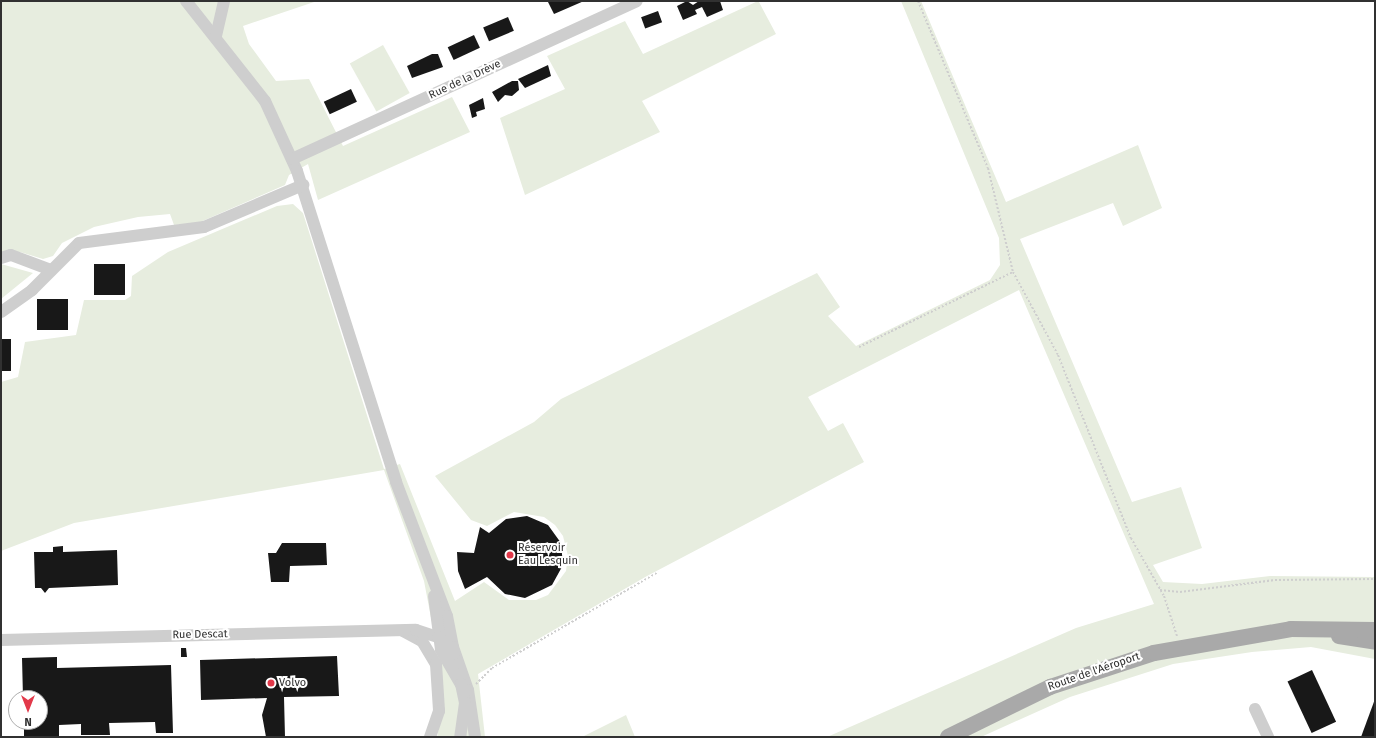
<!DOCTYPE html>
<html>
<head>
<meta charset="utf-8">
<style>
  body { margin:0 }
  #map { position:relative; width:1376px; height:738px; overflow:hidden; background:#fff; font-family:"Fira Sans",sans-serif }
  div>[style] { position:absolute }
  .green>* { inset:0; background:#e7eddf; transform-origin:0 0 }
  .building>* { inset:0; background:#181818; transform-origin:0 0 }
  .path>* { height:2px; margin-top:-1px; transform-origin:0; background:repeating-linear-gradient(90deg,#cecece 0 2px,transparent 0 4px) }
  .minor>* { height:12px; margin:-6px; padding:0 6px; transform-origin:6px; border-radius:6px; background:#cecece }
  .major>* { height:16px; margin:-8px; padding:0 8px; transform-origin:8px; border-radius:8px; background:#a9a9a9 }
  .dots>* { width:11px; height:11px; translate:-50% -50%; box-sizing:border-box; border:2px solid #fff; border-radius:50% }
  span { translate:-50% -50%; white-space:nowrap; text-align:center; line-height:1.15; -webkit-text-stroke:4px #fff; paint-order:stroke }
  .street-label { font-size:11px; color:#313131 }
  .poi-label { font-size:11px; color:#313131 }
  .left { translate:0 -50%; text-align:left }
  .frame { position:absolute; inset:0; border:2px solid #313131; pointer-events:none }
  .north { position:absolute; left:8px; top:690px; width:40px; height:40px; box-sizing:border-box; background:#fff; border:1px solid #adadad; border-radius:50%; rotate:180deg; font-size:11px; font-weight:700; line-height:16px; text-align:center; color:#313131 }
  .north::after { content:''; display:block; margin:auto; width:14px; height:18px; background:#e2394a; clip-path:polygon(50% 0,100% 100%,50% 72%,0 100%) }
</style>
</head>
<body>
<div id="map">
  <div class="green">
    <div style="clip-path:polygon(1px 1px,317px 1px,243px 26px,249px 44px,276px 81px,309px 79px,343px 146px,452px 97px,470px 132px,318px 200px,308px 164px,289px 175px,285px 185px,198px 223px,174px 225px,170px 214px,138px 217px,94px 227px,62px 243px,53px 256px,43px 259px,20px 252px,1px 253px)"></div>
    <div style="clip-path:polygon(758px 1px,761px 1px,759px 2px,776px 34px,642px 101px,660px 132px,525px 195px,500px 118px,565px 89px,547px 56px,625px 21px,643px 54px)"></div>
    <div style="clip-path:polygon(901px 1px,921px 1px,1006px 202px,1138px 145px,1162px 208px,1123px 226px,1113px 203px,1020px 239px,1132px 502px,1181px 487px,1202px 548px,1153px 565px,1163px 582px,1202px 584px,1270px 576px,1375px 577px,1375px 659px,1311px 647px,1252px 652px,1173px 664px,1070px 697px,981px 737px,827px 737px,1076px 628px,1154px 604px,1019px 290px,808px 397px,828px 431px,843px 423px,864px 462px,647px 576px,478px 674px,485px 737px,437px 737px,444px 703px,441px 670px,424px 581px,384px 470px,74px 523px,1px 551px,1px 382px,18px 377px,25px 342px,76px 335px,84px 300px,125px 300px,131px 296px,132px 276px,168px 252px,277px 206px,293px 204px,303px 213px,384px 469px,400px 464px,455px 601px,484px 582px,509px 600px,536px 600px,548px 595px,566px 571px,568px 556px,563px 536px,555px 525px,544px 517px,514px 512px,487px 526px,471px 520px,435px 476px,534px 422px,561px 399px,817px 273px,840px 307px,828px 316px,856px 346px,990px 280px,1000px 265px,999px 238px)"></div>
    <div style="left:383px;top:45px;width:55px;height:38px;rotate:61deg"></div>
    <div style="clip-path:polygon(1px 264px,33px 273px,1px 299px)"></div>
    <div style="clip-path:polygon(626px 715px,635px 737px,582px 737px)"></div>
  </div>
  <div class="building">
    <div style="clip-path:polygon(584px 1px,554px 14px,548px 2px,550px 1px)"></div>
    <div style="clip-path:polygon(687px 1px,693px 5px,699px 1px,720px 1px,723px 10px,707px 17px,702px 7px,695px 10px,697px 14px,683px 20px,677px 6px)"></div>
    <div style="left:658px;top:11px;width:12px;height:18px;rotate:70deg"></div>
    <div style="left:508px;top:17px;width:15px;height:27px;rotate:67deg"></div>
    <div style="left:474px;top:35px;width:14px;height:29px;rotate:65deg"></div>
    <div style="clip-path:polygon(432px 54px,438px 54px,443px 67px,412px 78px,407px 66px)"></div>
    <div style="clip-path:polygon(548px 65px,551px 76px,525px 88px,518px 79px)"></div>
    <div style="clip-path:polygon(512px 81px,518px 81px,519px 90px,512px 96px,505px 95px,498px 102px,492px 92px)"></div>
    <div style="left:351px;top:89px;width:14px;height:30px;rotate:65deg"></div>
    <div style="clip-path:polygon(483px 98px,485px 109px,476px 112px,477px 116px,472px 118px,469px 105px)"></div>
    <div style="left:94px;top:264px;width:31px;height:31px"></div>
    <div style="left:37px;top:299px;width:31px;height:31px"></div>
    <div style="left:1px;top:339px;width:10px;height:32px"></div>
    <div style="clip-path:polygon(527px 516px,548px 525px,561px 543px,563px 565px,552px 585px,525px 598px,505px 594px,487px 577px,465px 589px,458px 571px,457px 552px,474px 553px,480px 527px,489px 533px,506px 519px)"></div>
    <div style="clip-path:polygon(282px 543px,326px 543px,327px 565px,290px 566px,289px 582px,271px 582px,268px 553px,276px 553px)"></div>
    <div style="clip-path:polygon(63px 546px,63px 552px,117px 550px,118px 585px,49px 588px,45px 593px,41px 588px,35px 588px,34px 552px,53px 552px,53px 547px)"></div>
    <div style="clip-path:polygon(181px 648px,186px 648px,187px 657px,181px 657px)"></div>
    <div style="clip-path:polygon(337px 656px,339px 696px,284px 697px,285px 737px,266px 737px,262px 715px,267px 698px,201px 700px,200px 660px)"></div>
    <div style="clip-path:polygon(57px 657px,57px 668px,171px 665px,173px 733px,156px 733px,155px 722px,109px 723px,110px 735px,81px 735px,81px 724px,59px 725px,59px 737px,24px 737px,24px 722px,40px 722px,40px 698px,23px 698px,22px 658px)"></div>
    <div style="left:1312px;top:670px;width:57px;height:27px;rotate:65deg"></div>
    <div style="clip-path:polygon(1375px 699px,1375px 737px,1361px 737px)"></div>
  </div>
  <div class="path">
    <div style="left:918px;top:1px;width:181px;rotate:67.3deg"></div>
    <div style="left:988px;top:168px;width:107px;rotate:76.5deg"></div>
    <div style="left:1013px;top:272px;width:94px;rotate:61.5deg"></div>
    <div style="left:1058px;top:355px;width:197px;rotate:68.3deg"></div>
    <div style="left:1131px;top:538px;width:67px;rotate:60.4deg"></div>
    <div style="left:1164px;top:596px;width:42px;rotate:72deg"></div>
    <div style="left:859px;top:347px;width:171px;rotate:-26deg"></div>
    <div style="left:1160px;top:590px;width:20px;rotate:6deg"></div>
    <div style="left:1180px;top:592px;width:96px;rotate:-7.2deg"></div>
    <div style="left:1275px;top:580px;width:100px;rotate:-0.6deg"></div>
    <div style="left:476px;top:684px;width:23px;rotate:-45deg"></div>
    <div style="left:492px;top:668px;width:192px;rotate:-30deg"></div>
  </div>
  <div class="minor">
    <div style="left:186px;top:1px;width:127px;rotate:51.7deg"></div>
    <div style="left:265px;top:101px;width:77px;rotate:65.4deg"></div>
    <div style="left:297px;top:171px;width:326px;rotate:72.3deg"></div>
    <div style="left:396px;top:482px;width:143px;rotate:69.2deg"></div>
    <div style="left:447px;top:616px;width:32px;rotate:79deg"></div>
    <div style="left:453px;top:647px;width:46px;rotate:70.8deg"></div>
    <div style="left:468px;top:690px;width:48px;rotate:81.5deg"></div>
    <div style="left:216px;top:36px;width:36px;rotate:-77deg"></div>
    <div style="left:292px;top:159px;width:379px;rotate:-24.6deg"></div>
    <div style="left:1px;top:258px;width:10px;rotate:-17deg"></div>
    <div style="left:11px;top:255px;width:43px;rotate:20.6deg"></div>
    <div style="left:1px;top:312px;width:38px;rotate:-35deg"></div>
    <div style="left:32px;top:290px;width:66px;rotate:-45deg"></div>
    <div style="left:79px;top:243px;width:126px;rotate:-7.3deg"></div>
    <div style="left:204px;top:227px;width:108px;rotate:-23deg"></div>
    <div style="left:434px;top:596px;width:54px;rotate:82.6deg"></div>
    <div style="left:441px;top:650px;width:39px;rotate:60deg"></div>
    <div style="left:461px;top:684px;width:19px;rotate:78deg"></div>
    <div style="left:465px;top:703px;width:34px;rotate:98deg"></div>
    <div style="left:403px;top:631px;width:21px;rotate:28deg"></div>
    <div style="left:422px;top:641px;width:27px;rotate:59deg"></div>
    <div style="left:436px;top:664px;width:47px;rotate:86.3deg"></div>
    <div style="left:439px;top:711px;width:28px;rotate:109deg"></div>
    <div style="left:1px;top:640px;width:415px;rotate:-1.4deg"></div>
    <div style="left:416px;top:630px;width:23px;rotate:18deg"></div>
    <div style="left:438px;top:637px;width:23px;rotate:45deg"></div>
    <div style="left:1255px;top:709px;width:31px;rotate:65deg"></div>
  </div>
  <div class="major">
    <div style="left:1339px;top:636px;width:36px;rotate:9deg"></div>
    <div style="left:948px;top:737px;width:114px;rotate:-26.1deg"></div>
    <div style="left:1050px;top:687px;width:109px;rotate:-18.1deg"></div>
    <div style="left:1154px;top:653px;width:139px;rotate:-9.9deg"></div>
    <div style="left:1291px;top:629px;width:84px;rotate:0.7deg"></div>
  </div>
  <div class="dots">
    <div style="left:510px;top:555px;background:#e2394a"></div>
    <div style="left:271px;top:683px;background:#e2394a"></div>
  </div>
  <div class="street-label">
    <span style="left:465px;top:80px;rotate:-25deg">Rue de la Drève</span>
    <span style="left:200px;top:635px;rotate:-1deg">Rue Descat</span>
    <span style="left:1094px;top:672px;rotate:-19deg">Route de l'Aéroport</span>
  </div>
  <div class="poi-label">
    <span class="left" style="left:518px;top:555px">Réservoir<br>Eau Lesquin</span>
    <span class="left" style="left:279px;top:683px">Volvo</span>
  </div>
  <div class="frame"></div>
  <div class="north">N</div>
</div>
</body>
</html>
